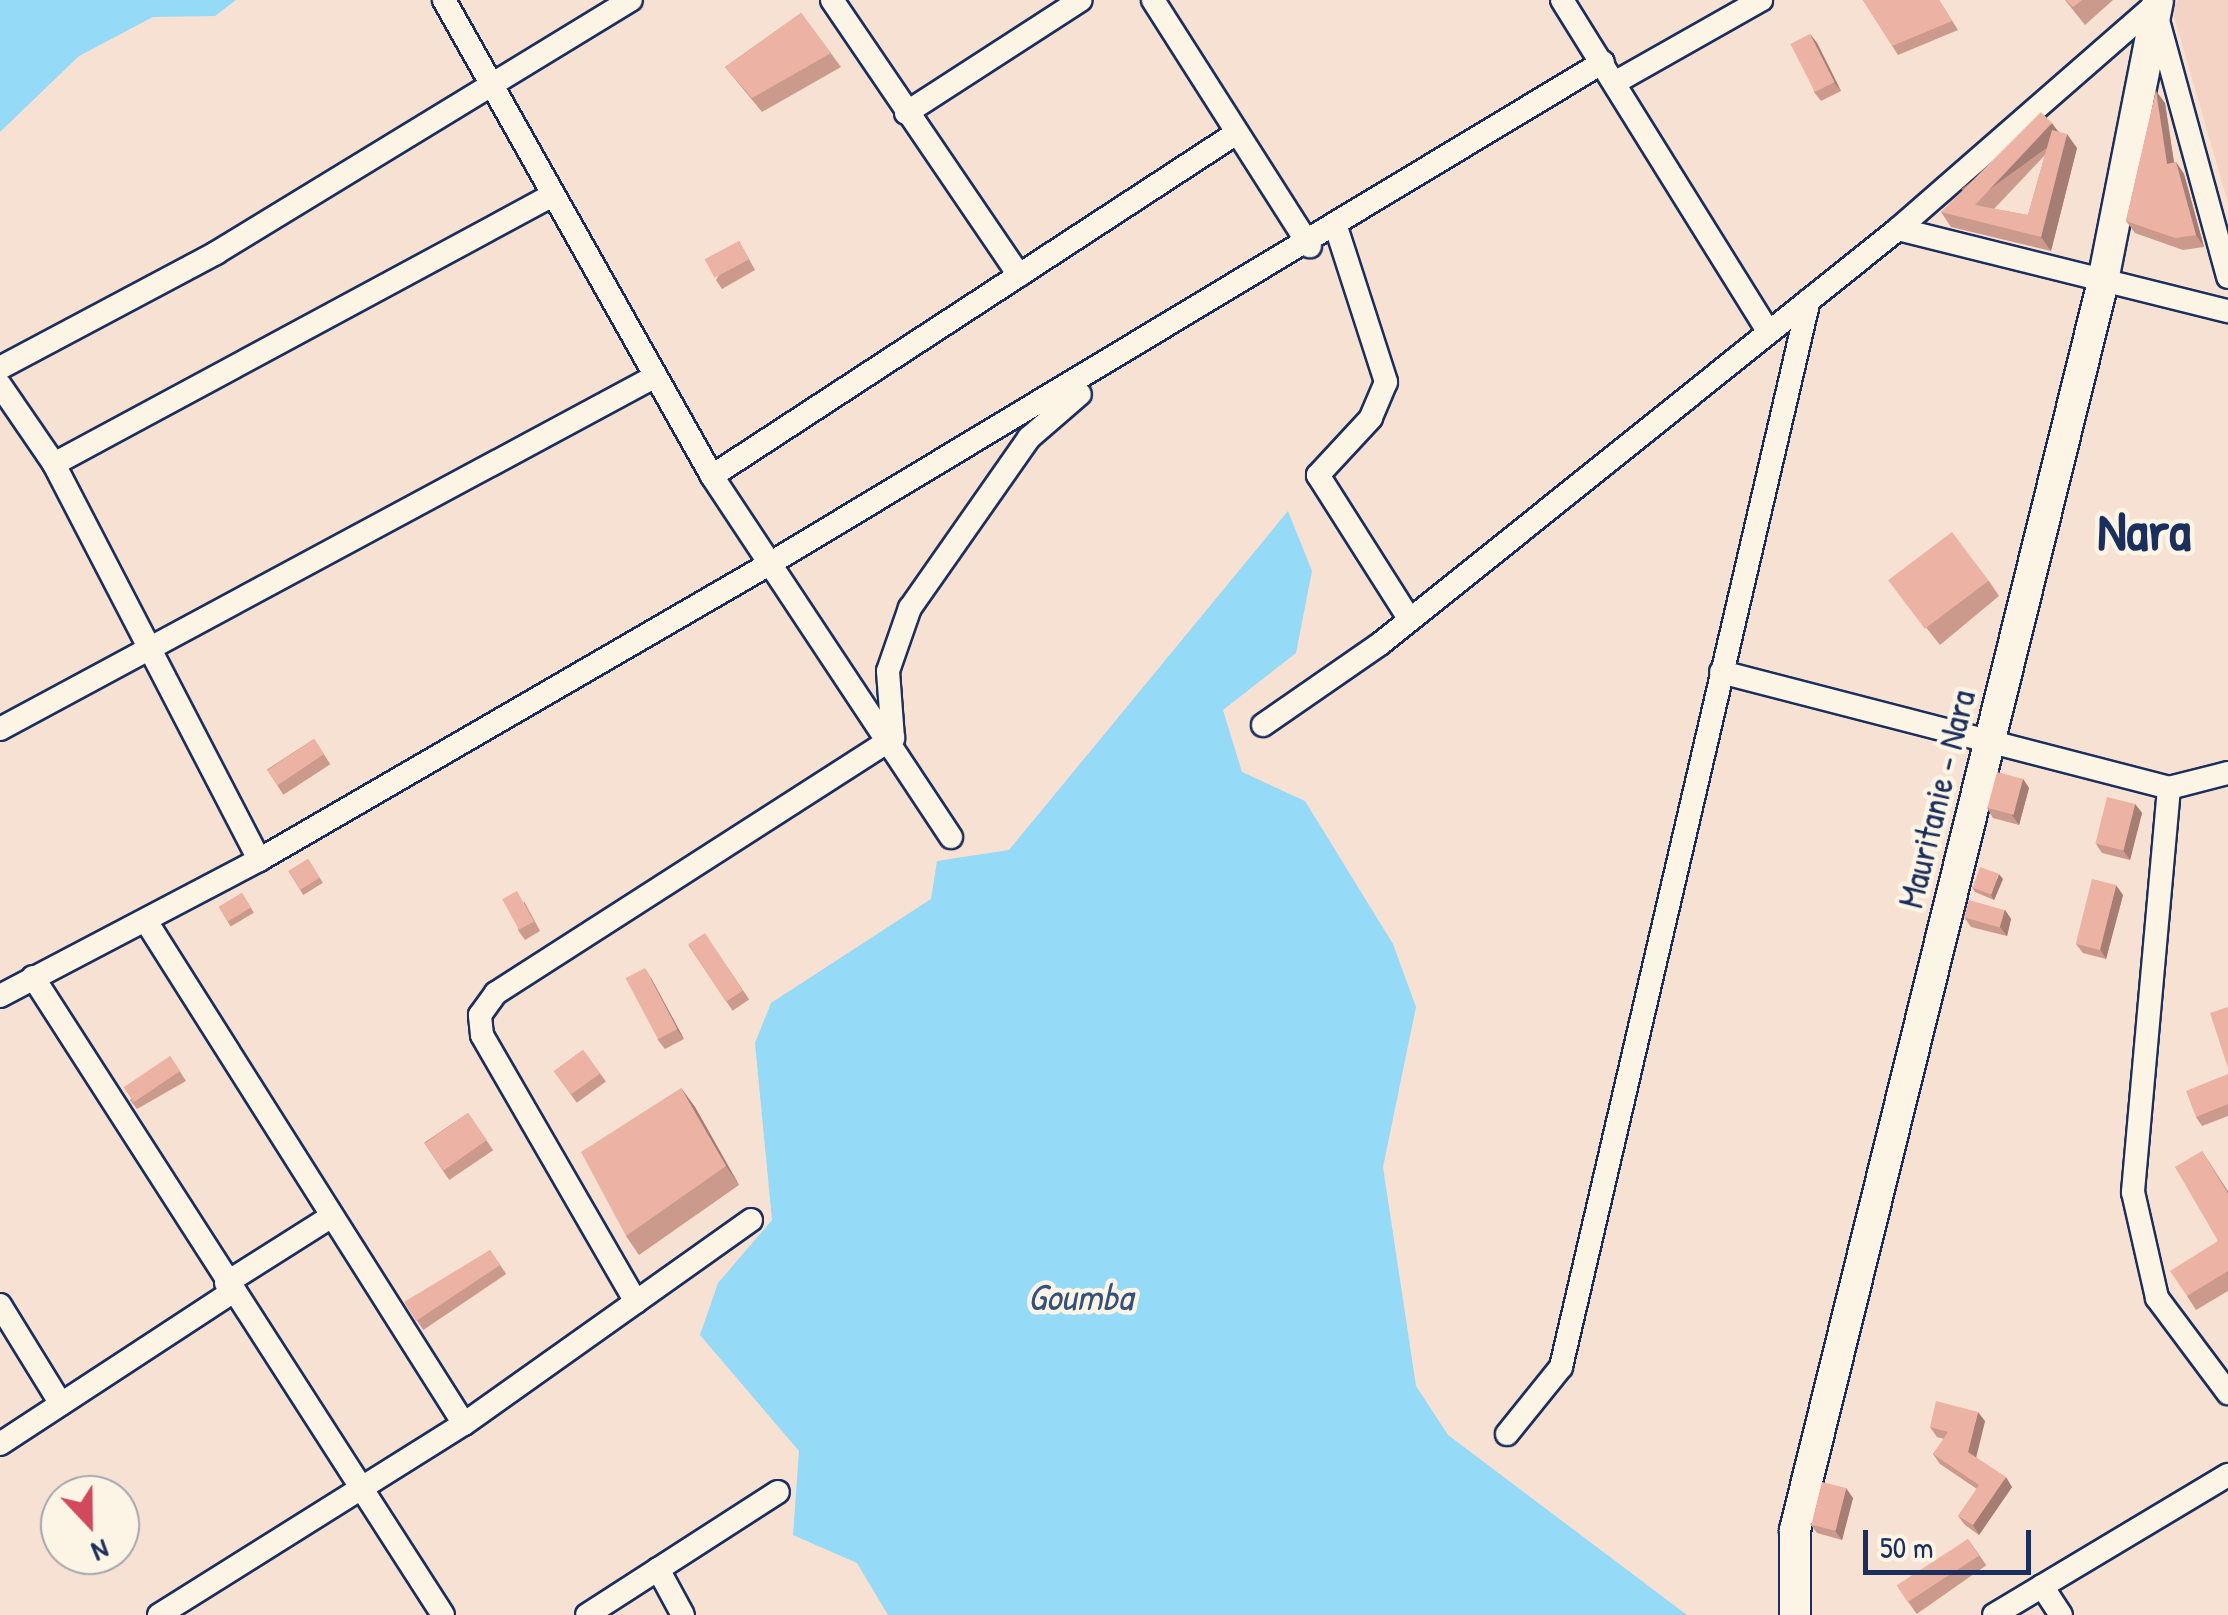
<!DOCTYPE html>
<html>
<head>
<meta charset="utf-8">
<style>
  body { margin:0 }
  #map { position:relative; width:2228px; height:1615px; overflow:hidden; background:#f7e1d2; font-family:"Patrick Hand",sans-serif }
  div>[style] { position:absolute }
  .built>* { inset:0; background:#f4d3c4 }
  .water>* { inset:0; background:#95daf7 }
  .roads { filter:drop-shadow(2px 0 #1b2f5e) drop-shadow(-2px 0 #1b2f5e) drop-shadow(0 2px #1b2f5e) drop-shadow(0 -2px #1b2f5e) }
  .minor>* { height:22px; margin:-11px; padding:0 11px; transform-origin:11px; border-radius:11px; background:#fcf5e5 }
  .secondary>* { height:30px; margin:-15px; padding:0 15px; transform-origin:15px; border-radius:15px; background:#fcf5e5 }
  .wall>* { inset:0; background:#cb9a8d; transform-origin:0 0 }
  .shaded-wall>* { inset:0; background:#a57d73; transform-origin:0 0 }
  .building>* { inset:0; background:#ecb3a4; transform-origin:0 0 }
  span { translate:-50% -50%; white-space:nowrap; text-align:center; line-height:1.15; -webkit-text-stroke:9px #fcf5e5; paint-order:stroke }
  .street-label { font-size:35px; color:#1b2f5e }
  .water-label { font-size:38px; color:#33517d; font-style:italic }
  .town-label { font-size:55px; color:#1b2f5e; font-weight:700 }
  .north { position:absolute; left:40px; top:1475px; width:100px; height:100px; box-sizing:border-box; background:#fcf5e5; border:2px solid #a2a6af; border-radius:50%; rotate:158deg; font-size:28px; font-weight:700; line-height:40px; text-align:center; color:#1b2f5e }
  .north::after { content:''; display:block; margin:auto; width:35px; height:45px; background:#d1495b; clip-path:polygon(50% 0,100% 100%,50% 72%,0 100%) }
  .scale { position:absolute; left:1863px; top:1530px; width:168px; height:45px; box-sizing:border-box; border:5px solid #1b2f5e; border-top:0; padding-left:12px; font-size:30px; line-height:35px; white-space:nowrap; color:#1b2f5e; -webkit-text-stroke:8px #fcf5e5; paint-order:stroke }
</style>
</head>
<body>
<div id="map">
  <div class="built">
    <div style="clip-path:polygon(2178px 0,2228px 0,2228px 203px,2172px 9px)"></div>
  </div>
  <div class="water">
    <div style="clip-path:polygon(0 0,236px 0,215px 16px,153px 17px,79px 56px,0 132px)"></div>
    <div style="clip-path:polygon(1288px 511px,1312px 571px,1296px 653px,1223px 710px,1242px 772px,1305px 801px,1393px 944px,1416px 1007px,1383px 1167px,1416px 1386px,1448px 1435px,1687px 1615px,888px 1615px,857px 1563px,793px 1535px,799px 1451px,700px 1335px,718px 1283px,772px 1220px,755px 1043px,771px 1003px,931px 899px,937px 861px,1009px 850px)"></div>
  </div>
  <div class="roads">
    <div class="minor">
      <div style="left:444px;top:0;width:546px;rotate:60.62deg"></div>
      <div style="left:712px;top:476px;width:433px;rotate:56.5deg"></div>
      <div style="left:832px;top:0;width:333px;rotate:55.8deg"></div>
      <div style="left:1153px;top:0;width:292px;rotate:57.5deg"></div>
      <div style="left:1562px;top:0;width:391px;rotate:58.1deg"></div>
      <div style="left:1616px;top:82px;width:167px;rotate:-29.5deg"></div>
      <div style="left:906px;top:113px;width:208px;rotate:-32.9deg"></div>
      <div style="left:1898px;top:229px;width:340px;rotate:14deg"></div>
      <div style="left:1337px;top:230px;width:160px;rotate:72.1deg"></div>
      <div style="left:1386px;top:382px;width:39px;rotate:113deg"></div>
      <div style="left:1371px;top:418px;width:78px;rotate:132.9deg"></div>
      <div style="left:1318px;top:475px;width:168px;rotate:57.6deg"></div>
      <div style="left:0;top:368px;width:245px;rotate:-28deg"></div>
      <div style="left:216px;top:253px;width:486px;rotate:-31.4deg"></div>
      <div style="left:0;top:385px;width:96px;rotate:55.6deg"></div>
      <div style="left:54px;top:464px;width:446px;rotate:62.6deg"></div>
      <div style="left:54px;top:464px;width:565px;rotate:-28.34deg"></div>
      <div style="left:712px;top:476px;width:625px;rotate:-33.18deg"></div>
      <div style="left:1721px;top:672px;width:463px;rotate:14.5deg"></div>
      <div style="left:2169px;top:788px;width:61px;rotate:-14.3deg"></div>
      <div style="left:1263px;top:725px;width:142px;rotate:-34.7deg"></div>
      <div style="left:1380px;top:644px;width:664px;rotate:-38.7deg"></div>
      <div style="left:1898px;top:229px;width:340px;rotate:-41.1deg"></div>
      <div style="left:2154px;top:6px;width:281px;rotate:74.7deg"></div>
      <div style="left:0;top:729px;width:743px;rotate:-28.29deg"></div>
      <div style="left:2169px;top:788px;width:406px;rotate:95.1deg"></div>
      <div style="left:2133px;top:1192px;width:109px;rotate:77.2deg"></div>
      <div style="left:2157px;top:1298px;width:119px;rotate:53.2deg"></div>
      <div style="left:146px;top:921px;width:595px;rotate:57.7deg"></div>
      <div style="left:33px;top:977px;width:758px;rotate:57.27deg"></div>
      <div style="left:0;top:996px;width:293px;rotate:-27.7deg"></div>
      <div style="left:259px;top:860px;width:592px;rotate:-30.12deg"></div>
      <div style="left:771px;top:563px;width:971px;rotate:-31.05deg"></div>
      <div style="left:226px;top:1283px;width:125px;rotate:-32.3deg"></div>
      <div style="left:636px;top:1302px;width:308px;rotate:-120deg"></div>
      <div style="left:482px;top:1035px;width:20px;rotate:-96deg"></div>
      <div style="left:480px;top:1015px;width:27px;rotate:-54deg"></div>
      <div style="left:496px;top:993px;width:472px;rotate:-32.7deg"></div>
      <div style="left:893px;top:738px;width:67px;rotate:-94.3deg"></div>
      <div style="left:888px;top:671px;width:67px;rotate:-70.8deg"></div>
      <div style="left:910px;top:608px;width:208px;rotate:-55deg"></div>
      <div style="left:1029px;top:438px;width:67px;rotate:-40.8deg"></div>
      <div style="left:0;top:1305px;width:116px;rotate:58.4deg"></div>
      <div style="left:1507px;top:1434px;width:86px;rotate:-51.1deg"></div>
      <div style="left:1561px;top:1367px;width:1095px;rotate:-76.92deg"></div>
      <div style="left:0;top:1444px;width:277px;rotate:-33.2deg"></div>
      <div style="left:658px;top:1569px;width:52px;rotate:61.5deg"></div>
      <div style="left:2042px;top:1586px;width:35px;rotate:57deg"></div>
      <div style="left:159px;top:1615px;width:360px;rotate:-32.1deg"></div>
      <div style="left:464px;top:1424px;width:352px;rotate:-35.4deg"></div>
      <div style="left:587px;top:1615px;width:227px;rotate:-32.8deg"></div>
      <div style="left:1994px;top:1615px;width:273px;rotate:-30.9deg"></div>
    </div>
    <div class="secondary">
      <div style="left:1795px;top:1615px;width:85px;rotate:-90deg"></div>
      <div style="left:1795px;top:1530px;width:1281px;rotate:-76.14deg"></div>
      <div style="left:2102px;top:286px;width:291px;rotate:-78.9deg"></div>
    </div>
  </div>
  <div class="wall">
    <div style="clip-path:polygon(1863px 0,1939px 0,1958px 30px,1898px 55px)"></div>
    <div style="clip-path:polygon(2065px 0,2113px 0,2085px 25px)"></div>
    <div style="clip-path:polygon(801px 13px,841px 67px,762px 112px,725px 67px)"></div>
    <div style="clip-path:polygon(1810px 34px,1817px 43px,1841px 91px,1821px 101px,1814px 92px)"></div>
    <div style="clip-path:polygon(2156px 91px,2165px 103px,2174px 162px,2176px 162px,2184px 174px,2204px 247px,2183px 250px,2135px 233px,2126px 221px)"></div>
    <div style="clip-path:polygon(evenodd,2058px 131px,2077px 148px,2051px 251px,1951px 227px,1941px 212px,2058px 131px,2045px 155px,2028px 215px,1994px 209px,2045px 155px)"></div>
    <div style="clip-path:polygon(739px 241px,755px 270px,722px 289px,716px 280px)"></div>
    <div style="clip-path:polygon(1989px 581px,1999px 596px,1940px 645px,1890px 582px)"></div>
    <div style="left:314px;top:739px;width:30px;height:56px;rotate:57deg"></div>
    <div style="clip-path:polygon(2023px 779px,2029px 788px,2019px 825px,1993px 818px,1987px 808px)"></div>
    <div style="clip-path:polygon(2135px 804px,2142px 813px,2130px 860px,2102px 853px,2096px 844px)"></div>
    <div style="left:308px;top:859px;width:28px;height:23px;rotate:58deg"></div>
    <div style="clip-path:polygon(2003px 879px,1994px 900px,1975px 892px,1972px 887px)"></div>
    <div style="left:242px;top:893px;width:23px;height:27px;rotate:59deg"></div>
    <div style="clip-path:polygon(2123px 895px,2106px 959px,2083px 953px,2076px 944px)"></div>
    <div style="clip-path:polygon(524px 901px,540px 931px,525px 940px,518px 930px)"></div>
    <div style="clip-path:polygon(2005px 910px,2011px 919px,2007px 936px,1971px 927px,1964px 917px)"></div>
    <div style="left:705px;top:934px;width:79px;height:20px;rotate:56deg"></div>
    <div style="clip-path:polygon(651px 978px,684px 1039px,665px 1049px,658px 1040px)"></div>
    <div style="left:583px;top:1050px;width:39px;height:36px;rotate:54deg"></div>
    <div style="clip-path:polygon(170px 1056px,186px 1081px,137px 1109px,130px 1100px)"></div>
    <div style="clip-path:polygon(2228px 1074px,2228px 1116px,2202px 1126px,2196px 1117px)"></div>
    <div style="clip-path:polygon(681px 1088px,695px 1107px,739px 1185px,639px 1255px,626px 1236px)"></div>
    <div style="left:468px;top:1113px;width:45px;height:53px;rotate:56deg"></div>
    <div style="clip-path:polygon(2202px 1151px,2228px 1191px,2228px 1291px,2196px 1310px,2187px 1296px,2218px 1241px)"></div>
    <div style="left:490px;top:1250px;width:29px;height:100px;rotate:56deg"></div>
    <div style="clip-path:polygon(1985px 1421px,1976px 1457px,2012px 1487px,1979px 1535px,1965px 1525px,1958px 1516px,1977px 1489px,1940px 1464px,1933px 1454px,1944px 1439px,1937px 1437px,1930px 1427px)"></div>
    <div style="clip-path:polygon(1853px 1498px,1842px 1540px,1817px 1533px,1810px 1524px)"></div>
    <div style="left:1968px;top:1539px;width:32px;height:85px;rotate:55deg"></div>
  </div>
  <div class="shaded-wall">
    <div style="clip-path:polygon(1810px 34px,1817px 43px,1841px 91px,1834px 82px)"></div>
    <div style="clip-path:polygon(2156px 91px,2165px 103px,2176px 176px,2167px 164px)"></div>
    <div style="left:2052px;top:123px;width:17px;height:112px;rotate:54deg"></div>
    <div style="clip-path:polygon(2067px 134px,2077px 148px,2051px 251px,2041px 237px)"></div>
    <div style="clip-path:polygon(2176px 162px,2184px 174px,2204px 247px,2196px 235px)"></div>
    <div style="clip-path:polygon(2023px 779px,2029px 788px,2019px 825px,2012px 815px)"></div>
    <div style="clip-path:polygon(2135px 804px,2142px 813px,2130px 860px,2123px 850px)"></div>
    <div style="clip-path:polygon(1999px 874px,2003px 879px,1994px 900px,1991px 895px)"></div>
    <div style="clip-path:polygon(2116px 885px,2123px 895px,2106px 959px,2100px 949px)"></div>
    <div style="clip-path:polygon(2005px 910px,2011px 919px,2007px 936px,2000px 927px)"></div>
    <div style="clip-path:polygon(645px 968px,651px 978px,684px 1039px,677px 1029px)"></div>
    <div style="clip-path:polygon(681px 1088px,695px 1107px,739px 1185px,726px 1166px)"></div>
    <div style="clip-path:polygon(1978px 1412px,1985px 1421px,1975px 1462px,1968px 1452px)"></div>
    <div style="clip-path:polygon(2006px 1477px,2012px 1487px,1979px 1535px,1973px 1525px)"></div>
    <div style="clip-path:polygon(1846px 1488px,1853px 1498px,1842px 1540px,1835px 1531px)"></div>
  </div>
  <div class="building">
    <div style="clip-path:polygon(1863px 0,1939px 0,1952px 21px,1892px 46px)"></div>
    <div style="clip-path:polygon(2066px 0,2082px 0,2073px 7px)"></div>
    <div style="clip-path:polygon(801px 13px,831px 53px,752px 98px,725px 67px)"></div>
    <div style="left:1810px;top:34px;width:54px;height:22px;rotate:63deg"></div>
    <div style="clip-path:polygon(2156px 91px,2167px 164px,2176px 162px,2196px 235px,2175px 238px,2126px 221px)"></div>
    <div style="clip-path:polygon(2041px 112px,2052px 123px,1975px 205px,2028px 215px,2052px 130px,2067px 134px,2041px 237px,1941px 212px)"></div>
    <div style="left:739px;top:241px;width:21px;height:39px;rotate:62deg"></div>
    <div style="left:1952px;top:532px;width:61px;height:80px;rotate:53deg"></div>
    <div style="left:314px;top:739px;width:18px;height:56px;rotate:56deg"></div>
    <div style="left:1997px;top:772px;width:27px;height:37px;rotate:15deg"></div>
    <div style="left:2107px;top:797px;width:29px;height:48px;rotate:14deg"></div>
    <div style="left:308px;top:859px;width:22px;height:23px;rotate:58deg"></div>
    <div style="left:1980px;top:867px;width:20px;height:22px;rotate:20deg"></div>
    <div style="left:2092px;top:879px;width:25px;height:67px;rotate:14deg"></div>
    <div style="left:517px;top:891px;width:35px;height:17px;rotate:61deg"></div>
    <div style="left:242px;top:893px;width:17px;height:27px;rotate:59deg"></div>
    <div style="left:1969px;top:900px;width:37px;height:18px;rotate:16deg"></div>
    <div style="left:705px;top:933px;width:69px;height:20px;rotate:57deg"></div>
    <div style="left:645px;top:968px;width:69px;height:22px;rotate:62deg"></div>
    <div style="clip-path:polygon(2228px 1007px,2228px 1068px,2210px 1013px)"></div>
    <div style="left:583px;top:1050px;width:29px;height:36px;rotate:54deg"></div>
    <div style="left:170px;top:1056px;width:18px;height:56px;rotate:56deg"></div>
    <div style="clip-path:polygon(2228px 1074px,2228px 1104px,2196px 1117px,2186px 1091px)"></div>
    <div style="clip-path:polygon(681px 1088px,726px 1166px,626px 1236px,581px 1152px)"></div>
    <div style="left:468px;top:1113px;width:33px;height:53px;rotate:55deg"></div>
    <div style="clip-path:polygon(2202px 1151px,2228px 1194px,2228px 1271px,2187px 1296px,2170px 1271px,2218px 1241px,2175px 1167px)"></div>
    <div style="clip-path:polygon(490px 1250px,500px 1265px,416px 1321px,404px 1302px)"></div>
    <div style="clip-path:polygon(1936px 1401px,1978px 1412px,1968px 1452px,2006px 1477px,1973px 1525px,1958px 1516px,1979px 1485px,1933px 1454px,1948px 1432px,1930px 1427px)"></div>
    <div style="left:1822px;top:1482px;width:25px;height:44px;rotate:14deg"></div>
    <div style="left:1968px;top:1539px;width:20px;height:85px;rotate:57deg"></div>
  </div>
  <div class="street-label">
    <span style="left:1937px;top:799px;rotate:-76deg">Mauritanie - Nara</span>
  </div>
  <div class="water-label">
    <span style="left:1080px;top:1297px">Goumba</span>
  </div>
  <div class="town-label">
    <span style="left:2144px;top:531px">Nara</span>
  </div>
  <div class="north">N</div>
  <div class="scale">50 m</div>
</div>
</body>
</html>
